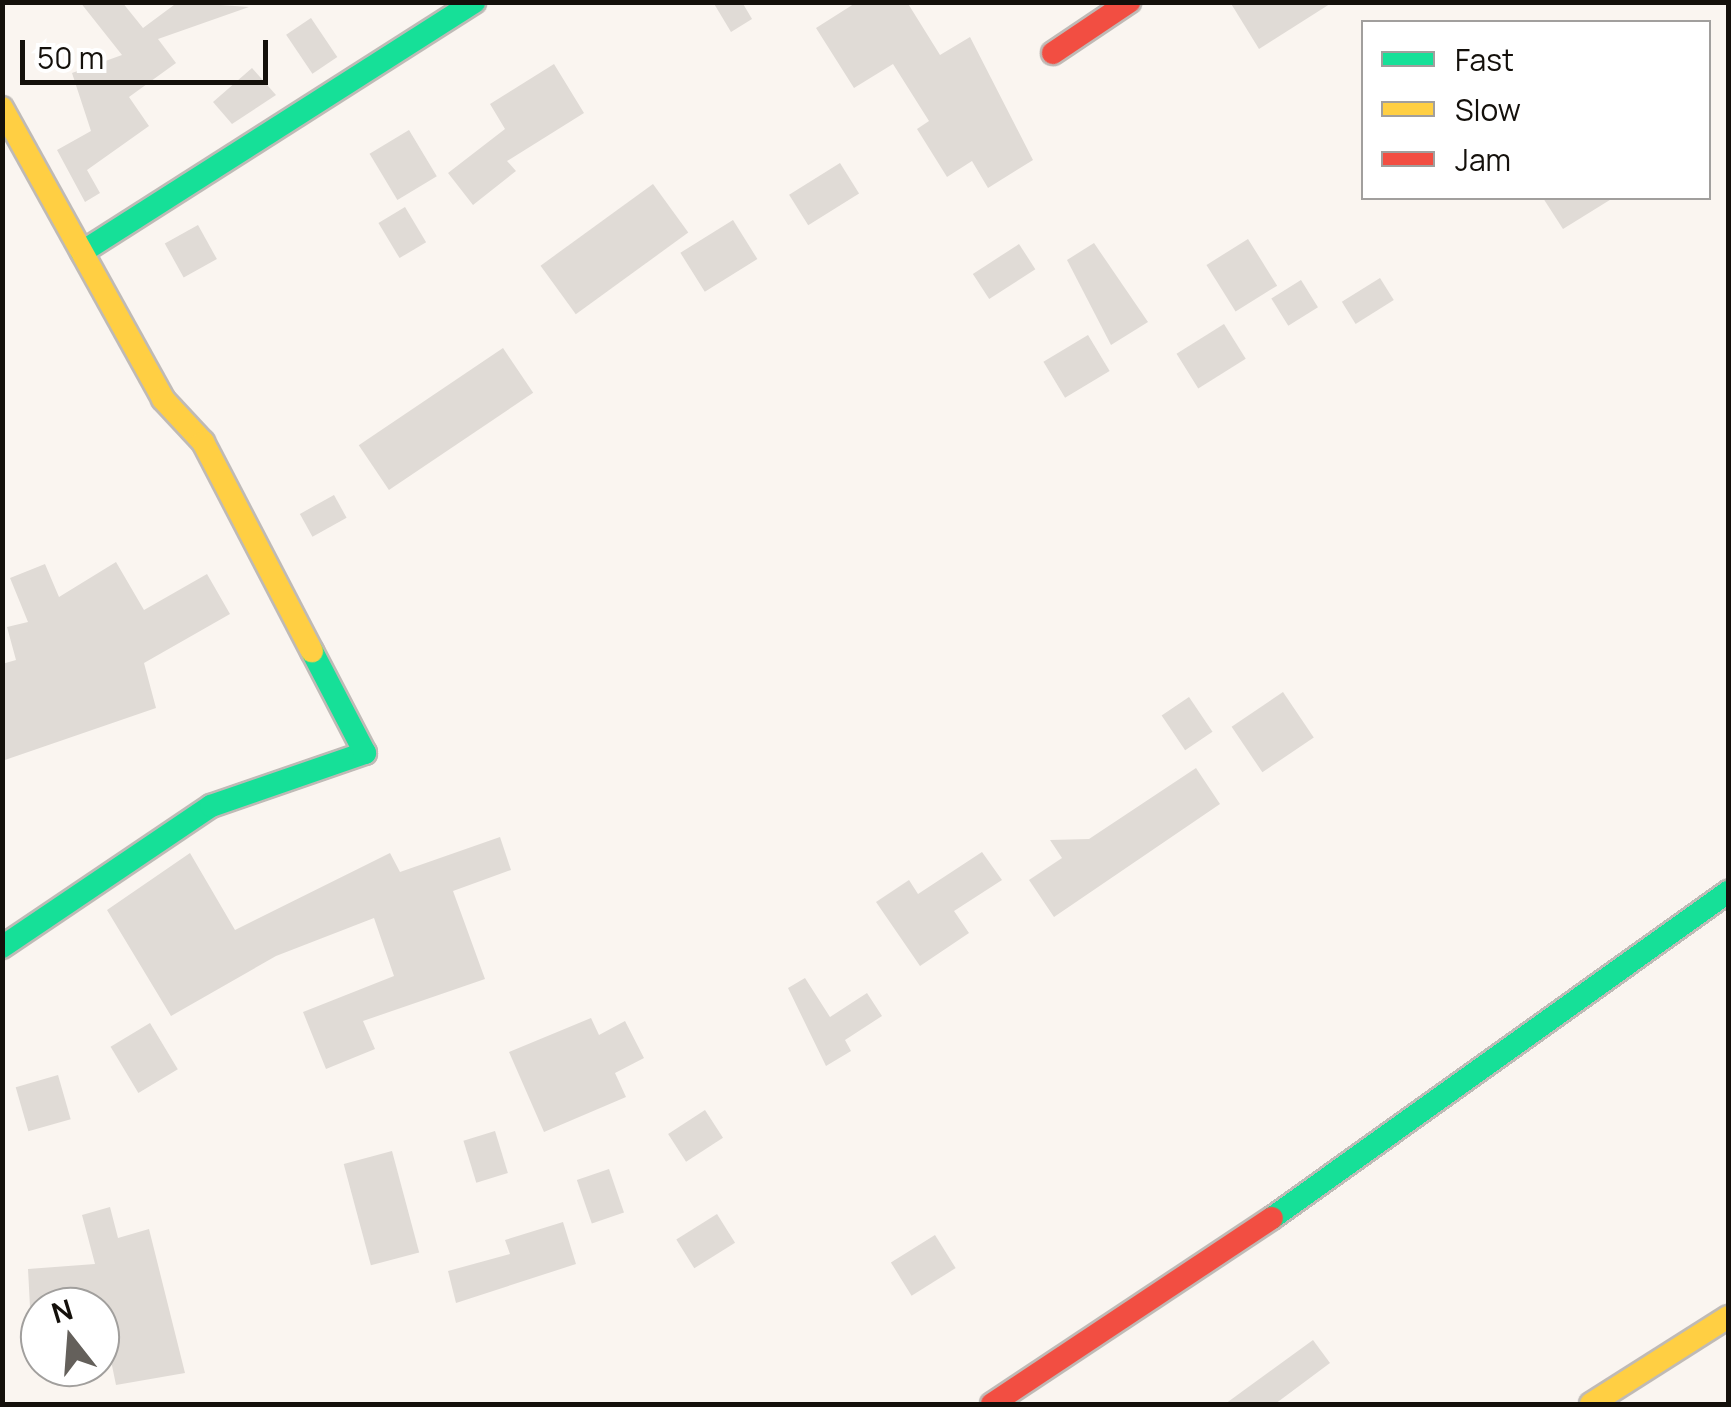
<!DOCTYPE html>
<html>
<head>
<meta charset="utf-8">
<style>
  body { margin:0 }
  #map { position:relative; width:1731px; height:1407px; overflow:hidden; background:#faf5f0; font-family:Manrope,sans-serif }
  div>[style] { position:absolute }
  .building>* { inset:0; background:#e0dbd6; transform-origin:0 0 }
  .roads { filter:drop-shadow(2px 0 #bfbab6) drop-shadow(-2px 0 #bfbab6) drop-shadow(0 2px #bfbab6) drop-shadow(0 -2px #bfbab6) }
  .fast>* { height:22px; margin:-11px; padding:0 11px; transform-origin:11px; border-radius:11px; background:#16e098 }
  .slow>* { height:22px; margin:-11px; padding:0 11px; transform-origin:11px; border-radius:11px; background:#ffcf43 }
  .jam>* { height:22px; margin:-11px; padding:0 11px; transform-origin:11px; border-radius:11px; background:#f24e42 }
  span { translate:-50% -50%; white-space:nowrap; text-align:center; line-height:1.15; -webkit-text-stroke:9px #fff; paint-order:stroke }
  .frame { position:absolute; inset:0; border:5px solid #14100b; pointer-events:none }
  .legend { position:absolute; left:1361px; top:20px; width:350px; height:180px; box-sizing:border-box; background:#fff; border:2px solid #a19f9d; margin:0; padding:12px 18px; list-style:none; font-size:30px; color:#14100b }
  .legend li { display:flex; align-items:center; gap:20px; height:50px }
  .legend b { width:50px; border:2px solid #a19f9d }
  .north { position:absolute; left:20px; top:1287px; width:100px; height:100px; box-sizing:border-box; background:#fff; border:2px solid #a19f9d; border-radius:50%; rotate:343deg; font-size:28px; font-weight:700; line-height:40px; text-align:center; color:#14100b }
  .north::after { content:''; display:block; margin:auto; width:35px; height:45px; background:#64605b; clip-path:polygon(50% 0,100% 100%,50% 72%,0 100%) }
  .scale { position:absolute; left:20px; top:40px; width:248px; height:45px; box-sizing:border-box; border:5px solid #14100b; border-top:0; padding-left:12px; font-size:30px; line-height:35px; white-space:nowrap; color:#14100b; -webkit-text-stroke:8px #fff; paint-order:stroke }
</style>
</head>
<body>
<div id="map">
  <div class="building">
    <div style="clip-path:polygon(80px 2px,122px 2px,143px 28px,178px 2px,249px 7px,158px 39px,176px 63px,129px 97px,149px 126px,87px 170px,100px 193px,85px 202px,57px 150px,91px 131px,72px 73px,122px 55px)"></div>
    <div style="clip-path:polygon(713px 2px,742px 2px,752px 19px,731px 32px)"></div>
    <div style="clip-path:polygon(857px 2px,907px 2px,940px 55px,970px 37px,1033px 160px,988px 188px,972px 161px,947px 177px,917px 129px,929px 121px,893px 64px,854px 88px,816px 28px)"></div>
    <div style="clip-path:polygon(1230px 2px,1333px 2px,1259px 49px)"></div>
    <div style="left:311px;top:18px;width:47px;height:30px;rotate:56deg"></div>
    <div style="clip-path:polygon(554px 64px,584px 113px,507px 161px,516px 171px,473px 205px,448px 173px,505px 129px,490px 104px)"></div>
    <div style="clip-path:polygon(252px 68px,276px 95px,232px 124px,213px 102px)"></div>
    <div style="left:409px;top:130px;width:54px;height:46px;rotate:59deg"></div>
    <div style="left:840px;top:163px;width:36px;height:60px;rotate:58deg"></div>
    <div style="left:653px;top:184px;width:60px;height:139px;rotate:54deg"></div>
    <div style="clip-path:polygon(1543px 198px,1613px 198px,1563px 229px)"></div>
    <div style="left:405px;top:207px;width:41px;height:31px;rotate:59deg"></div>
    <div style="left:733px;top:220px;width:46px;height:62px;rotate:58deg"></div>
    <div style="left:198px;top:225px;width:39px;height:38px;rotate:61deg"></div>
    <div style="left:1248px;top:239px;width:55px;height:49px;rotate:58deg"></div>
    <div style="clip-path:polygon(1094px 243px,1148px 322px,1111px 345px,1067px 260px)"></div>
    <div style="left:1019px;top:244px;width:30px;height:55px;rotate:57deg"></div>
    <div style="left:1380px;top:278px;width:26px;height:45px;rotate:58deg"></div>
    <div style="left:1301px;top:280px;width:32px;height:35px;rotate:58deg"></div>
    <div style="left:1224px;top:324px;width:41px;height:56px;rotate:58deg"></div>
    <div style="left:1088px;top:335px;width:42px;height:52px;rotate:59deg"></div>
    <div style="left:503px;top:348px;width:54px;height:174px;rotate:56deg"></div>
    <div style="left:334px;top:495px;width:26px;height:39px;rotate:61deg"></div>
    <div style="clip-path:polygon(116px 562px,144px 610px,207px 574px,230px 614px,144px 663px,156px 708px,2px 761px,2px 664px,16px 660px,7px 627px,28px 622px,10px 578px,45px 564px,59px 597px)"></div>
    <div style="left:1283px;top:692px;width:55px;height:62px;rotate:56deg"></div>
    <div style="left:1189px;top:697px;width:42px;height:33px;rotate:56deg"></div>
    <div style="clip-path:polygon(1196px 768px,1220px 804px,1054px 917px,1029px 880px,1062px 858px,1050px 840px,1089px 839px)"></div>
    <div style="clip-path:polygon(500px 837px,511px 870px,453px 891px,485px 979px,363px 1021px,375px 1049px,326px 1069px,303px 1012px,394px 976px,374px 918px,276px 956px,171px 1016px,107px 910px,190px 853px,235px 930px,390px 853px,400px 872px)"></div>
    <div style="clip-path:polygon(982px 852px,1002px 880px,954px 911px,969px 933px,920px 966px,876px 902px,909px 880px,918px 894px)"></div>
    <div style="clip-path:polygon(805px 978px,830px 1017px,867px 993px,882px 1016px,845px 1040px,851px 1051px,826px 1066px,788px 988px)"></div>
    <div style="clip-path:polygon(591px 1018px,599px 1035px,625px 1021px,644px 1058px,615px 1073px,626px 1097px,544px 1132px,509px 1052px)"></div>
    <div style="left:150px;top:1023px;width:54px;height:46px;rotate:59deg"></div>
    <div style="left:58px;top:1075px;width:46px;height:44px;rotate:74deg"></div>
    <div style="left:705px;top:1110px;width:33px;height:44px;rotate:57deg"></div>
    <div style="left:495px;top:1131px;width:44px;height:33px;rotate:73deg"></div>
    <div style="left:392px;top:1151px;width:105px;height:50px;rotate:75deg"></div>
    <div style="left:609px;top:1169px;width:46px;height:34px;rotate:71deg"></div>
    <div style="clip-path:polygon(110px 1207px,118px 1238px,149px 1229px,185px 1373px,116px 1385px,100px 1307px,30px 1307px,28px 1269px,95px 1264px,82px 1215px)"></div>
    <div style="left:717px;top:1214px;width:34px;height:48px;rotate:58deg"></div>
    <div style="clip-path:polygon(563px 1222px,576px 1264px,456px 1303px,448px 1271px,510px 1254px,505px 1240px)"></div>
    <div style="left:935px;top:1235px;width:39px;height:52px;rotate:58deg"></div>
    <div style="clip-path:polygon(1313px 1340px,1330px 1363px,1275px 1404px,1225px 1404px)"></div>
  </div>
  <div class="roads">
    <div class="fast">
      <div style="left:82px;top:252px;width:465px;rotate:-32.5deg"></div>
      <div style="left:2px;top:947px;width:252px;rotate:-34deg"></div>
      <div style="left:211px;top:806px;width:163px;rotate:-19deg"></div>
      <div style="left:365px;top:753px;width:115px;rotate:-117.5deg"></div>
      <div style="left:1272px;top:1218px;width:561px;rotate:-35.56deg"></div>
    </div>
    <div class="slow">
      <div style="left:2px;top:108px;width:333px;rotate:61deg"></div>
      <div style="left:163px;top:399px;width:59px;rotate:47.1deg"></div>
      <div style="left:203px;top:442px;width:236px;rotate:62.5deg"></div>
      <div style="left:1591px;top:1404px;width:162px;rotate:-32.4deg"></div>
    </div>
    <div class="jam">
      <div style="left:1053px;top:53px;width:92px;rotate:-33.9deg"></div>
      <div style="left:992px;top:1404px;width:336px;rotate:-33.6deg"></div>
    </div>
  </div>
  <div class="frame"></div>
  <ul class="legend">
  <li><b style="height:12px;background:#16e098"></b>Fast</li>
  <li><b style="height:12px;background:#ffcf43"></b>Slow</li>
  <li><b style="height:12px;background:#f24e42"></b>Jam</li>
  </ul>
  <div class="north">N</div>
  <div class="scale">50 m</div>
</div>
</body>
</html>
